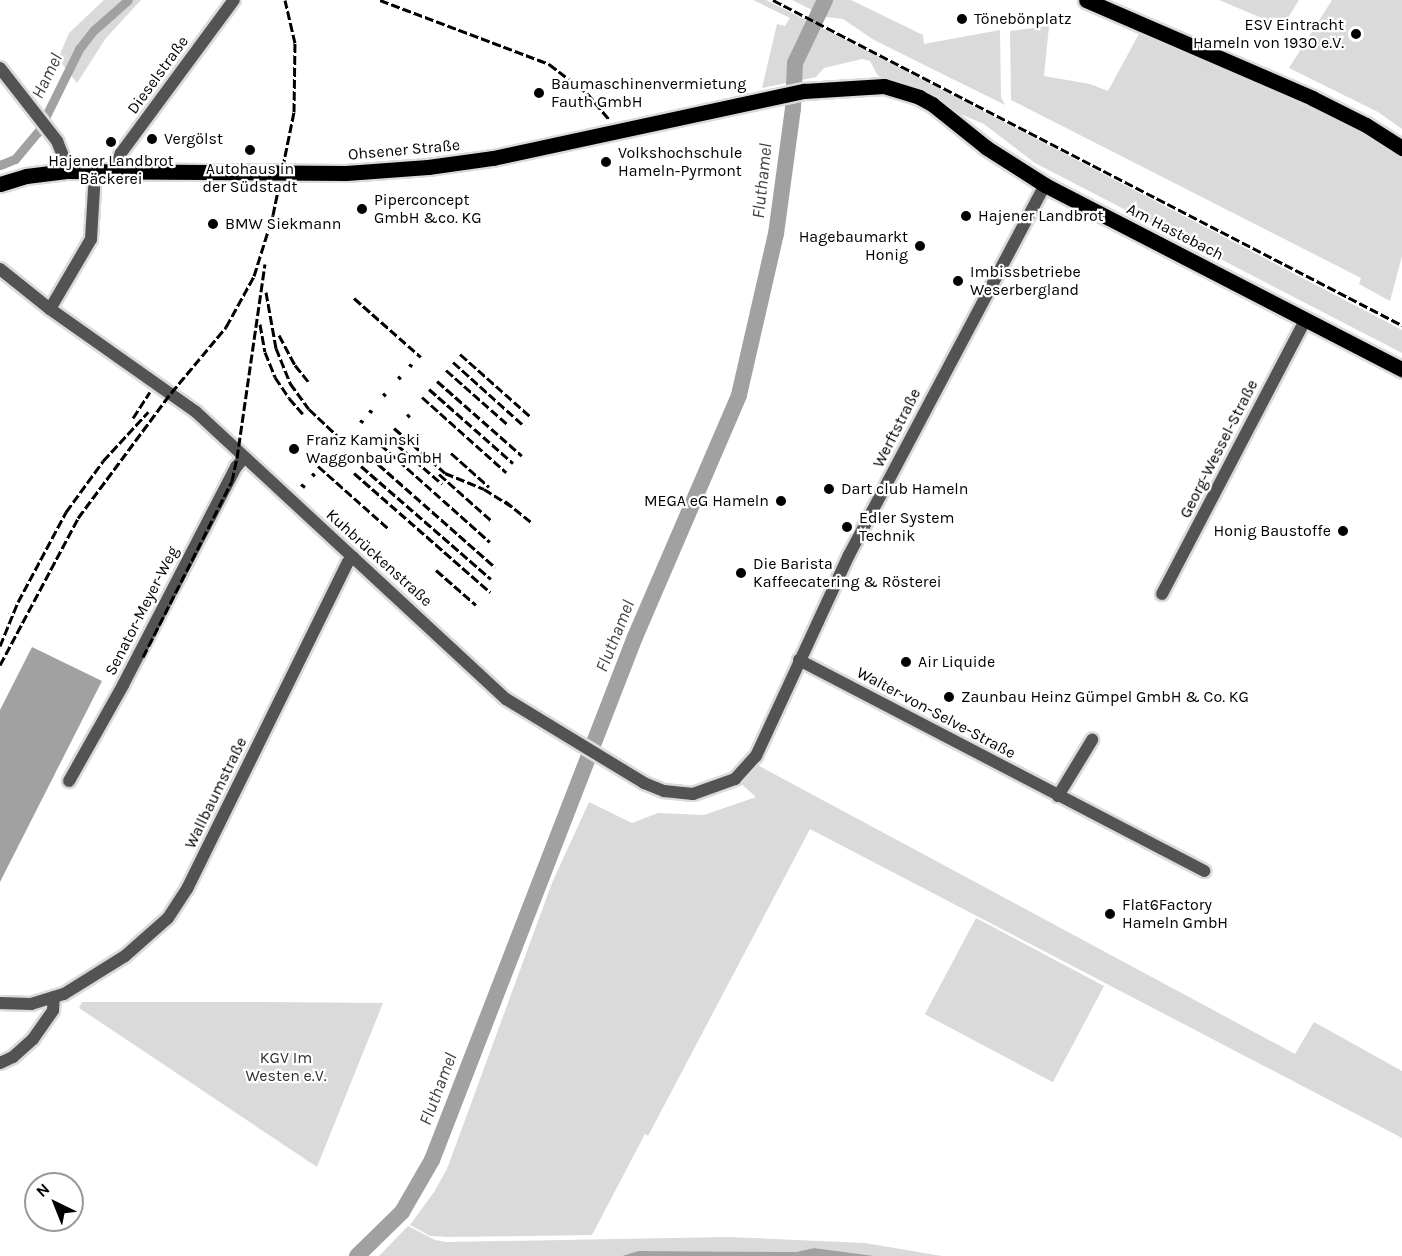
<!DOCTYPE html>
<html>
<head>
<meta charset="utf-8">
<style>
  body { margin:0 }
  #map { position:relative; width:1402px; height:1256px; overflow:hidden; background:#fff; font-family:Karla,sans-serif }
  div>[style] { position:absolute }
  .green>* { inset:0; background:#dadada; transform-origin:0 0 }
  .water>* { inset:0; background:#a1a1a1 }
  .canal>* { height:9px; margin:-4.5px; padding:0 4.5px; transform-origin:4.5px; border-radius:4.5px; background:#a1a1a1 }
  .river>* { height:16px; margin:-8px; padding:0 8px; transform-origin:8px; border-radius:8px; background:#a1a1a1 }
  .roads { filter:drop-shadow(2px 0 #dbdbdb) drop-shadow(-2px 0 #dbdbdb) drop-shadow(0 2px #dbdbdb) drop-shadow(0 -2px #dbdbdb) }
  .minor>* { height:12px; margin:-6px; padding:0 6px; transform-origin:6px; border-radius:6px; background:#535353 }
  .major>* { height:15px; margin:-7.5px; padding:0 7.5px; transform-origin:7.5px; border-radius:7.5px; background:#000 }
  .rail>* { height:3px; margin-top:-1.5px; transform-origin:0; background:repeating-linear-gradient(90deg,#000 0 9px,transparent 0 12px) }
  .dots>* { width:16px; height:16px; translate:-50% -50%; box-sizing:border-box; border:3px solid #fff; border-radius:50% }
  span { translate:-50% -50%; white-space:nowrap; text-align:center; line-height:1.15; -webkit-text-stroke:4.5px #fff; paint-order:stroke }
  .poi-label { font-size:16px; color:#000 }
  .left { translate:0 -50%; text-align:left }
  .right { translate:-100% -50%; text-align:right }
  .street-label { font-size:16px; color:#000 }
  .park-label { font-size:16px; color:#313131 }
  .water-label { font-size:18px; color:#424242; font-style:italic }
  .north { position:absolute; left:24px; top:1172px; width:60px; height:60px; box-sizing:border-box; background:#fff; border:2px solid #999; border-radius:50%; rotate:317deg; font-size:16px; font-weight:700; line-height:24px; text-align:center; color:#000 }
  .north::after { content:''; display:block; margin:auto; width:21px; height:27px; background:#000; clip-path:polygon(50% 0,100% 100%,50% 72%,0 100%) }
</style>
</head>
<body>
<div id="map">
  <div class="green">
    <div style="clip-path:polygon(104px 0,141px 0,106px 38px,77px 83px,58px 59px,69px 33px)"></div>
    <div style="clip-path:polygon(753px 0,766px 0,874px 54px,1402px 330px,1402px 353px,1035px 163px,984px 124px,958px 113px,926px 93px,878px 76px,870px 61px,862px 59px,824px 68px,816px 77px,762px 88px,777px 24px,785px 26px,790px 18px)"></div>
    <div style="clip-path:polygon(792px 0,851px 0,923px 35px,924px 44px,1000px 30px,1001px 97px,1005px 105px,874px 40px,843px 19px,826px 17px)"></div>
    <div style="clip-path:polygon(1219px 0,1299px 0,1284px 24px,1274px 18px,1271px 22px)"></div>
    <div style="clip-path:polygon(1332px 0,1402px 0,1402px 129px,1378px 112px,1289px 68px)"></div>
    <div style="clip-path:polygon(1049px 26px,1044px 76px,1090px 84px,1108px 91px,1140px 32px,1187px 50px,1361px 133px,1366px 125px,1402px 148px,1402px 256px,1390px 301px,1359px 284px,1361px 278px,1011px 100px,1010px 31px)"></div>
    <div style="clip-path:polygon(752px 762px,1295px 1054px,1314px 1022px,1402px 1071px,1402px 1138px,810px 829px,648px 1136px,645px 1134px,592px 1235px,447px 1237px,430px 1236px,410px 1225px,434px 1192px,447px 1169px,552px 883px,589px 802px,632px 823px,658px 813px,704px 815px,756px 797px,758px 799px,736px 779px)"></div>
    <div style="left:976px;top:918px;width:145px;height:109px;rotate:28deg"></div>
    <div style="clip-path:polygon(82px 1002px,265px 1002px,383px 1003px,317px 1167px,79px 1008px)"></div>
    <div style="clip-path:polygon(408px 1226px,435px 1240px,446px 1242px,728px 1237px,865px 1243px,942px 1256px,875px 1256px,814px 1248px,796px 1252px,638px 1251px,622px 1256px,379px 1256px)"></div>
  </div>
  <div class="water">
    <div style="clip-path:polygon(32px 647px,102px 681px,0 882px,0 710px)"></div>
    <div style="clip-path:polygon(814px 1248px,875px 1256px,622px 1256px,638px 1251px,796px 1252px)"></div>
  </div>
  <div class="canal">
    <div style="left:0;top:165px;width:16px;rotate:-22deg"></div>
    <div style="left:15px;top:159px;width:35px;rotate:-50deg"></div>
    <div style="left:38px;top:132px;width:93px;rotate:-63.7deg"></div>
    <div style="left:79px;top:49px;width:24px;rotate:-52deg"></div>
    <div style="left:94px;top:30px;width:45px;rotate:-41.4deg"></div>
  </div>
  <div class="river">
    <div style="left:357px;top:1256px;width:63px;rotate:-44.4deg"></div>
    <div style="left:402px;top:1212px;width:60px;rotate:-60deg"></div>
    <div style="left:432px;top:1160px;width:561px;rotate:-68.79deg"></div>
    <div style="left:635px;top:637px;width:263px;rotate:-66.7deg"></div>
    <div style="left:739px;top:395px;width:165px;rotate:-77.1deg"></div>
    <div style="left:776px;top:234px;width:126px;rotate:-82.3deg"></div>
    <div style="left:793px;top:109px;width:46px;rotate:-87.5deg"></div>
    <div style="left:795px;top:63px;width:70px;rotate:-64.5deg"></div>
  </div>
  <div class="roads">
    <div class="minor">
      <div style="left:0;top:68px;width:93px;rotate:52deg"></div>
      <div style="left:57px;top:141px;width:18px;rotate:68deg"></div>
      <div style="left:64px;top:158px;width:13px;rotate:86deg"></div>
      <div style="left:114px;top:171px;width:19px;rotate:-69deg"></div>
      <div style="left:121px;top:153px;width:190px;rotate:-53.6deg"></div>
      <div style="left:0;top:269px;width:64px;rotate:38.7deg"></div>
      <div style="left:50px;top:309px;width:179px;rotate:35.2deg"></div>
      <div style="left:196px;top:412px;width:422px;rotate:42.8deg"></div>
      <div style="left:506px;top:699px;width:162px;rotate:31.3deg"></div>
      <div style="left:644px;top:783px;width:22px;rotate:22deg"></div>
      <div style="left:664px;top:791px;width:29px;rotate:6deg"></div>
      <div style="left:693px;top:794px;width:45px;rotate:-19.7deg"></div>
      <div style="left:735px;top:779px;width:31px;rotate:-48deg"></div>
      <div style="left:756px;top:756px;width:221px;rotate:-65.2deg"></div>
      <div style="left:849px;top:555px;width:419px;rotate:-62.1deg"></div>
      <div style="left:50px;top:309px;width:81px;rotate:-59.6deg"></div>
      <div style="left:91px;top:239px;width:51px;rotate:-86.6deg"></div>
      <div style="left:1162px;top:594px;width:309px;rotate:-62.4deg"></div>
      <div style="left:799px;top:660px;width:457px;rotate:27.5deg"></div>
      <div style="left:69px;top:781px;width:110px;rotate:-60.6deg"></div>
      <div style="left:123px;top:685px;width:246px;rotate:-62.6deg"></div>
      <div style="left:236px;top:467px;width:13px;rotate:-48deg"></div>
      <div style="left:1058px;top:796px;width:66px;rotate:-58.7deg"></div>
      <div style="left:0;top:1003px;width:31px;rotate:2deg"></div>
      <div style="left:31px;top:1004px;width:34px;rotate:-17deg"></div>
      <div style="left:64px;top:994px;width:72px;rotate:-31.9deg"></div>
      <div style="left:125px;top:956px;width:57px;rotate:-41.5deg"></div>
      <div style="left:168px;top:918px;width:35px;rotate:-57deg"></div>
      <div style="left:187px;top:889px;width:364px;rotate:-63.8deg"></div>
      <div style="left:348px;top:562px;width:7px;rotate:-45deg"></div>
      <div style="left:0;top:1063px;width:14px;rotate:-25deg"></div>
      <div style="left:13px;top:1057px;width:27px;rotate:-42deg"></div>
      <div style="left:33px;top:1039px;width:35px;rotate:-55deg"></div>
      <div style="left:53px;top:1010px;width:13px;rotate:-86deg"></div>
    </div>
    <div class="major">
      <div style="left:1086px;top:0;width:246px;rotate:23.4deg"></div>
      <div style="left:1312px;top:98px;width:60px;rotate:26.6deg"></div>
      <div style="left:1366px;top:125px;width:43px;rotate:32.6deg"></div>
      <div style="left:0;top:184px;width:27px;rotate:-17deg"></div>
      <div style="left:26px;top:176px;width:39px;rotate:-7deg"></div>
      <div style="left:65px;top:171px;width:281px;rotate:0.4deg"></div>
      <div style="left:346px;top:173px;width:82px;rotate:-4.2deg"></div>
      <div style="left:428px;top:167px;width:66px;rotate:-7.9deg"></div>
      <div style="left:493px;top:158px;width:318px;rotate:-12.2deg"></div>
      <div style="left:804px;top:91px;width:80px;rotate:-3.6deg"></div>
      <div style="left:884px;top:86px;width:37px;rotate:17deg"></div>
      <div style="left:919px;top:97px;width:15px;rotate:28deg"></div>
      <div style="left:932px;top:104px;width:70px;rotate:38.7deg"></div>
      <div style="left:987px;top:148px;width:69px;rotate:32.5deg"></div>
      <div style="left:1045px;top:185px;width:402px;rotate:27.3deg"></div>
    </div>
  </div>
  <div class="rail">
    <div style="left:380px;top:0;width:181px;rotate:20.7deg"></div>
    <div style="left:549px;top:64px;width:48px;rotate:37.3deg"></div>
    <div style="left:587px;top:93px;width:34px;rotate:50deg"></div>
    <div style="left:773px;top:0;width:708px;rotate:27.33deg"></div>
    <div style="left:266px;top:292px;width:57px;rotate:79.9deg"></div>
    <div style="left:276px;top:348px;width:38px;rotate:68deg"></div>
    <div style="left:290px;top:383px;width:32px;rotate:54deg"></div>
    <div style="left:309px;top:409px;width:50px;rotate:43.4deg"></div>
    <div style="left:354px;top:298px;width:89px;rotate:41.4deg"></div>
    <div style="left:260px;top:324px;width:28px;rotate:80deg"></div>
    <div style="left:265px;top:352px;width:27px;rotate:68deg"></div>
    <div style="left:275px;top:377px;width:25px;rotate:56deg"></div>
    <div style="left:289px;top:398px;width:21px;rotate:49deg"></div>
    <div style="left:279px;top:335px;width:34px;rotate:62deg"></div>
    <div style="left:295px;top:365px;width:21px;rotate:51deg"></div>
    <div style="left:460px;top:354px;width:95px;rotate:41.6deg"></div>
    <div style="left:453px;top:362px;width:96px;rotate:42deg"></div>
    <div style="left:409px;top:364px;width:4px;rotate:34deg"></div>
    <div style="left:446px;top:370px;width:81px;rotate:41.5deg"></div>
    <div style="left:398px;top:376px;width:4px;rotate:45deg"></div>
    <div style="left:437px;top:381px;width:113px;rotate:41.4deg"></div>
    <div style="left:429px;top:389px;width:112px;rotate:41.4deg"></div>
    <div style="left:383px;top:393px;width:4px;rotate:45deg"></div>
    <div style="left:422px;top:397px;width:113px;rotate:41.8deg"></div>
    <div style="left:369px;top:410px;width:4px;rotate:34deg"></div>
    <div style="left:407px;top:414px;width:4px;rotate:45deg"></div>
    <div style="left:133px;top:418px;width:31px;rotate:-57deg"></div>
    <div style="left:360px;top:420px;width:4px;rotate:34deg"></div>
    <div style="left:394px;top:428px;width:68px;rotate:41.4deg"></div>
    <div style="left:445px;top:473px;width:42px;rotate:22.3deg"></div>
    <div style="left:484px;top:489px;width:32px;rotate:32deg"></div>
    <div style="left:387px;top:436px;width:73px;rotate:41.1deg"></div>
    <div style="left:380px;top:444px;width:147px;rotate:41.7deg"></div>
    <div style="left:451px;top:453px;width:51px;rotate:41.8deg"></div>
    <div style="left:369px;top:456px;width:168px;rotate:41.4deg"></div>
    <div style="left:325px;top:458px;width:4px;rotate:45deg"></div>
    <div style="left:318px;top:466px;width:95px;rotate:41.6deg"></div>
    <div style="left:361px;top:466px;width:172px;rotate:41deg"></div>
    <div style="left:312px;top:473px;width:4px;rotate:45deg"></div>
    <div style="left:354px;top:473px;width:181px;rotate:41.2deg"></div>
    <div style="left:439px;top:474px;width:72px;rotate:41.6deg"></div>
    <div style="left:301px;top:484px;width:5px;rotate:37deg"></div>
    <div style="left:505px;top:501px;width:36px;rotate:39deg"></div>
    <div style="left:436px;top:570px;width:53px;rotate:41.2deg"></div>
    <div style="left:0;top:646px;width:48px;rotate:-67.8deg"></div>
    <div style="left:18px;top:602px;width:102px;rotate:-61.9deg"></div>
    <div style="left:66px;top:512px;width:63px;rotate:-54deg"></div>
    <div style="left:103px;top:461px;width:67px;rotate:-47.4deg"></div>
    <div style="left:143px;top:657px;width:197px;rotate:-63.2deg"></div>
    <div style="left:232px;top:481px;width:24px;rotate:-78deg"></div>
    <div style="left:237px;top:458px;width:196px;rotate:-81.8deg"></div>
    <div style="left:0;top:665px;width:166px;rotate:-62deg"></div>
    <div style="left:78px;top:518px;width:156px;rotate:-53.4deg"></div>
    <div style="left:171px;top:393px;width:86px;rotate:-50.2deg"></div>
    <div style="left:226px;top:327px;width:58px;rotate:-61.2deg"></div>
    <div style="left:254px;top:276px;width:64px;rotate:-72.7deg"></div>
    <div style="left:273px;top:215px;width:105px;rotate:-78.5deg"></div>
    <div style="left:294px;top:112px;width:69px;rotate:-89.2deg"></div>
    <div style="left:295px;top:43px;width:44px;rotate:-103.1deg"></div>
  </div>
  <div class="dots">
    <div style="left:962px;top:19px;background:#000"></div>
    <div style="left:1356px;top:34px;background:#000"></div>
    <div style="left:539px;top:93px;background:#000"></div>
    <div style="left:152px;top:139px;background:#000"></div>
    <div style="left:111px;top:142px;background:#000"></div>
    <div style="left:250px;top:150px;background:#000"></div>
    <div style="left:606px;top:162px;background:#000"></div>
    <div style="left:362px;top:209px;background:#000"></div>
    <div style="left:966px;top:216px;background:#000"></div>
    <div style="left:213px;top:224px;background:#000"></div>
    <div style="left:920px;top:246px;background:#000"></div>
    <div style="left:958px;top:281px;background:#000"></div>
    <div style="left:294px;top:449px;background:#000"></div>
    <div style="left:829px;top:489px;background:#000"></div>
    <div style="left:781px;top:501px;background:#000"></div>
    <div style="left:847px;top:527px;background:#000"></div>
    <div style="left:1343px;top:531px;background:#000"></div>
    <div style="left:741px;top:573px;background:#000"></div>
    <div style="left:906px;top:662px;background:#000"></div>
    <div style="left:949px;top:697px;background:#000"></div>
    <div style="left:1110px;top:914px;background:#000"></div>
  </div>
  <div class="poi-label">
    <span class="left" style="left:974px;top:19px">Tönebönplatz</span>
    <span class="right" style="left:1344px;top:34px">ESV Eintracht<br>Hameln von 1930 e.V.</span>
    <span class="left" style="left:551px;top:93px">Baumaschinenvermietung<br>Fauth GmbH</span>
    <span class="left" style="left:164px;top:139px">Vergölst</span>
    <span class="left" style="left:618px;top:162px">Volkshochschule<br>Hameln-Pyrmont</span>
    <span style="left:111px;top:170px">Hajener Landbrot<br>Bäckerei</span>
    <span style="left:250px;top:178px">Autohaus in<br>der Südstadt</span>
    <span class="left" style="left:374px;top:209px">Piperconcept<br>GmbH &amp;co. KG</span>
    <span class="left" style="left:978px;top:216px">Hajener Landbrot</span>
    <span class="left" style="left:225px;top:224px">BMW Siekmann</span>
    <span class="right" style="left:908px;top:246px">Hagebaumarkt<br>Honig</span>
    <span class="left" style="left:970px;top:281px">Imbissbetriebe<br>Weserbergland</span>
    <span class="left" style="left:306px;top:449px">Franz Kaminski<br>Waggonbau GmbH</span>
    <span class="left" style="left:841px;top:489px">Dart club Hameln</span>
    <span class="right" style="left:769px;top:501px">MEGA eG Hameln</span>
    <span class="left" style="left:859px;top:527px">Edler System<br>Technik</span>
    <span class="right" style="left:1331px;top:531px">Honig Baustoffe</span>
    <span class="left" style="left:753px;top:573px">Die Barista<br>Kaffeecatering &amp; Rösterei</span>
    <span class="left" style="left:918px;top:662px">Air Liquide</span>
    <span class="left" style="left:961px;top:697px">Zaunbau Heinz Gümpel GmbH &amp; Co. KG</span>
    <span class="left" style="left:1122px;top:914px">Flat6Factory<br>Hameln GmbH</span>
  </div>
  <div class="street-label">
    <span style="left:158px;top:75px;rotate:-54deg">Dieselstraße</span>
    <span style="left:404px;top:150px;rotate:-5deg">Ohsener Straße</span>
    <span style="left:1175px;top:232px;rotate:27deg">Am Hastebach</span>
    <span style="left:897px;top:428px;rotate:-63deg">Werftstraße</span>
    <span style="left:1219px;top:449px;rotate:-63deg">Georg-Wessel-Straße</span>
    <span style="left:379px;top:558px;rotate:42deg">Kuhbrückenstraße</span>
    <span style="left:142px;top:611px;rotate:-63deg">Senator-Meyer-Weg</span>
    <span style="left:936px;top:713px;rotate:28deg">Walter-von-Selve-Straße</span>
    <span style="left:216px;top:793px;rotate:-64deg">Wallbaumstraße</span>
  </div>
  <div class="park-label">
    <span style="left:286px;top:1067px">KGV Im<br>Westen e.V.</span>
  </div>
  <div class="water-label">
    <span style="left:47px;top:76px;rotate:-64deg">Hamel</span>
    <span style="left:762px;top:181px;rotate:-84deg">Fluthamel</span>
    <span style="left:615px;top:636px;rotate:-68deg">Fluthamel</span>
    <span style="left:438px;top:1089px;rotate:-69deg">Fluthamel</span>
  </div>
  <div class="north">N</div>
</div>
</body>
</html>
